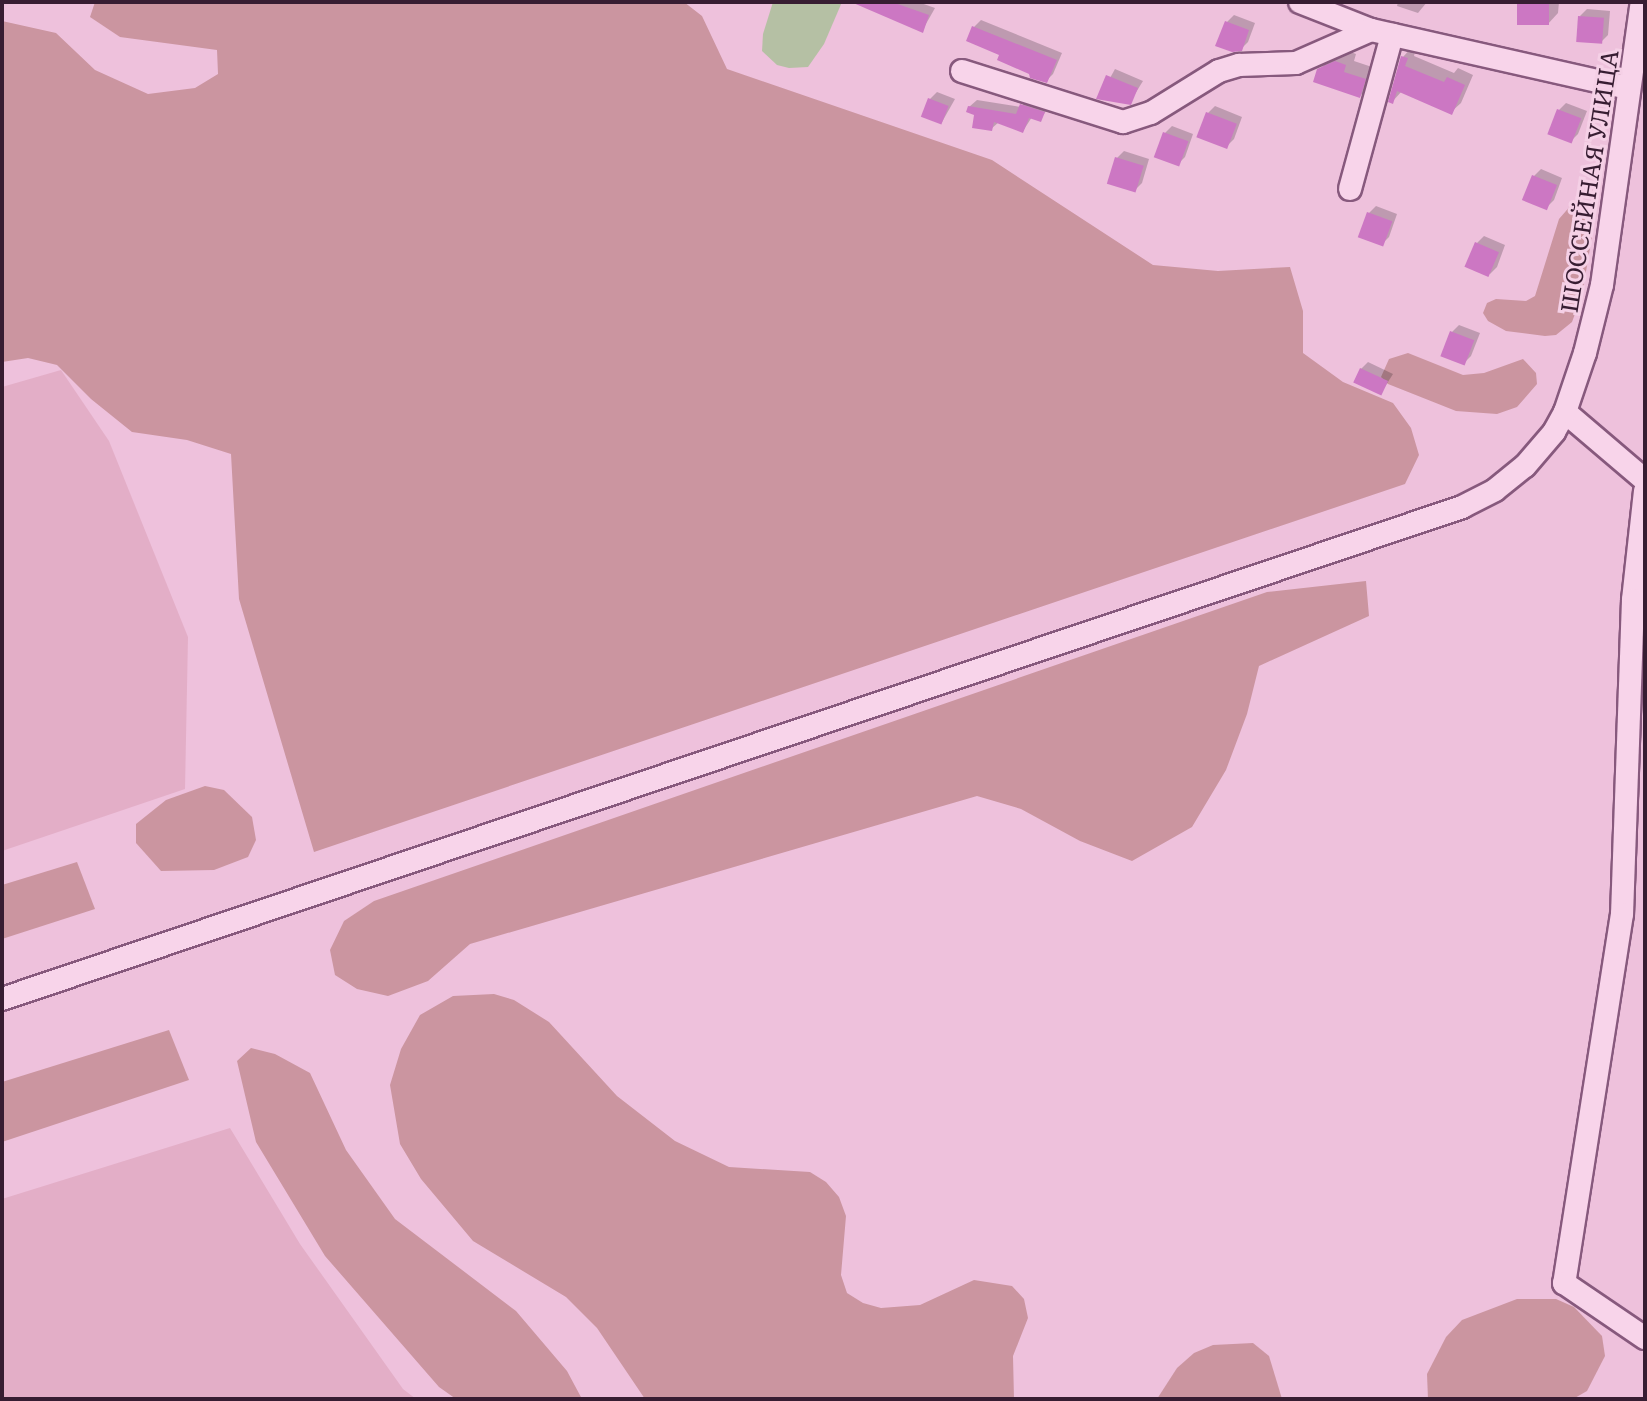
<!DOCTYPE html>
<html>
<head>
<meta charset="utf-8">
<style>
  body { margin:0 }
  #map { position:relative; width:1647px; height:1401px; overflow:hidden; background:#eec1dc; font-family:Literata,serif }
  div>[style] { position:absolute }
  .farmland>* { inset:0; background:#e3aec7 }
  .green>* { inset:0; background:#cb95a0 }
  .water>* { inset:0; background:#b5c0a4 }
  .shadow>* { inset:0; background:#0003 }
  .building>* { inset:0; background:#cc77c3; transform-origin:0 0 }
  .roads { filter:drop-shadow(2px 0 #87597d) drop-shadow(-2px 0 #87597d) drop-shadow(0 2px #87597d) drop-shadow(0 -2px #87597d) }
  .minor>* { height:22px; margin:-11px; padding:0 11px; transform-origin:11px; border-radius:11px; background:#f8d4ea }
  span { translate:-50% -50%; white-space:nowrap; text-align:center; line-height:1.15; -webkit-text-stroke:6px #f5d0e6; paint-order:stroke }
  .street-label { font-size:24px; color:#371d32 }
  .frame { position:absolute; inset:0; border:4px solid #371d32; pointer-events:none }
</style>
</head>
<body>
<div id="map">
  <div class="farmland">
    <div style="clip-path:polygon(61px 370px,109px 441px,188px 637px,185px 789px,2px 851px,2px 387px)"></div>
    <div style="clip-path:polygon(230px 1128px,300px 1244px,403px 1389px,416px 1399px,2px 1399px,2px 1199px)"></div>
  </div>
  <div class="green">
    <div style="clip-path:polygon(95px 2px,684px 2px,702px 16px,727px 69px,992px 160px,1153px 265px,1218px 271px,1290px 267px,1303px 311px,1303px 353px,1343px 382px,1393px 403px,1411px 428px,1419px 455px,1405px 484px,314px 852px,239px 599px,231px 454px,187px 440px,132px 432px,91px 399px,57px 365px,28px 358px,2px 362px,2px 21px,56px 33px,95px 70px,148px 94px,195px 88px,218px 74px,217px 50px,120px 37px,90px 17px)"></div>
    <div style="clip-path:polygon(1581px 200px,1590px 202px,1595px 219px,1582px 295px,1572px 322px,1556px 335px,1545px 336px,1506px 331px,1488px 321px,1483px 313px,1487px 303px,1496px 299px,1526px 301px,1535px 296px,1559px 219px,1572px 204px)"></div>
    <div style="clip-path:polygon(1408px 353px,1463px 375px,1484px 373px,1523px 359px,1536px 373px,1537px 384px,1517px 407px,1497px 414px,1456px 411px,1388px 384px,1381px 377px,1389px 359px)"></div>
    <div style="clip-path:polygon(1366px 581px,1369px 616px,1259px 666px,1247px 714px,1226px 770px,1192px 827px,1132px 861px,1080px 841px,1021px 809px,977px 796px,470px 944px,428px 981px,388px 996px,357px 989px,335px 975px,330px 950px,344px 921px,374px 901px,1267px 592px)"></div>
    <div style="clip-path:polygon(205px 786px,224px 790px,252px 817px,256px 840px,248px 857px,214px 870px,161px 871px,136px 843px,136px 824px,166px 800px)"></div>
    <div style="clip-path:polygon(77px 862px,95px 909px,2px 939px,2px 885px)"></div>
    <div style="clip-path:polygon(494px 994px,514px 1000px,549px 1022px,617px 1096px,675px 1141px,729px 1167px,810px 1172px,826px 1182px,839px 1197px,846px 1216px,841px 1275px,847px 1293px,863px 1303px,881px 1308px,920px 1305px,974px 1280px,1012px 1286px,1024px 1299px,1028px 1318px,1013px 1356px,1014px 1399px,645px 1399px,597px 1328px,566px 1297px,473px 1241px,421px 1179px,400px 1144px,390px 1085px,401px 1049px,420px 1015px,453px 996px)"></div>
    <div style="clip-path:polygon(169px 1030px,189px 1080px,2px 1142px,2px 1082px)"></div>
    <div style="clip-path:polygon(251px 1048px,275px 1054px,310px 1073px,346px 1150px,395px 1219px,516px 1311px,567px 1371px,582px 1399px,456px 1399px,439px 1387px,325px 1256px,256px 1142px,237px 1061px)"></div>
    <div style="clip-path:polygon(1517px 1299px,1556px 1299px,1574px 1307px,1602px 1336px,1605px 1356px,1587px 1391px,1573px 1399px,1428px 1399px,1427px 1374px,1446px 1337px,1462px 1320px)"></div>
    <div style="clip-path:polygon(1253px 1343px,1269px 1356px,1282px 1399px,1157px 1399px,1177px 1368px,1194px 1353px,1213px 1345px)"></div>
  </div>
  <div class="water">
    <div style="clip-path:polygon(773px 2px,842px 2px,824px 44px,808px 67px,789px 68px,777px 65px,762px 51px,763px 34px)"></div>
  </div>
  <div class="shadow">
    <div style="clip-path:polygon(871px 2px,918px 2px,935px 8px,922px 31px)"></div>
    <div style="clip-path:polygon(1398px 2px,1427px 2px,1418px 13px,1397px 6px)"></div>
    <div style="clip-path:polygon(1519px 2px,1559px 2px,1558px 13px,1547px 25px)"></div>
    <div style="clip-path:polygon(1587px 9px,1610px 11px,1608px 35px,1601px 42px,1580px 16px)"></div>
    <div style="clip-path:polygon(1234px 15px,1255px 23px,1248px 42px,1241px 49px,1227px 22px)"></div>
    <div style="clip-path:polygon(981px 20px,1062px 53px,1053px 74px,1046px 81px,1002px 54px,974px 27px)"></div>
    <div style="clip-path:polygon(1412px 47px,1416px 48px,1414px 56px,1454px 73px,1458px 68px,1473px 75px,1461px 103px,1451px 112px,1402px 91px,1392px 102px,1403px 57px)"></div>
    <div style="clip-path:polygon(1348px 51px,1356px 54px,1354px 61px,1375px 68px,1371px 85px,1360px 96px,1319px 70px,1331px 58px)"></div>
    <div style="clip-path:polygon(1115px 69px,1143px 81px,1130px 102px,1099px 98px)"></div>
    <div style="clip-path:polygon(937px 92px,955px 99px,942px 122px,930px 99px)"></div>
    <div style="clip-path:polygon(1028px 98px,1050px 105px,1040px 120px,1032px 117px,1023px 131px,999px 122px,991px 129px,969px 107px,977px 100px,1021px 107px)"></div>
    <div style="clip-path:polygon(1566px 103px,1587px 111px,1578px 134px,1571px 141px,1559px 110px)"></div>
    <div style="clip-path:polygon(1215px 106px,1242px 117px,1234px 139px,1227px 146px,1208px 113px)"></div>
    <div style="clip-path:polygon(1172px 126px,1193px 134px,1185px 157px,1178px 164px,1165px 133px)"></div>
    <div style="clip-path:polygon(1124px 151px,1149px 159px,1142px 183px,1135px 190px,1117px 158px)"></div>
    <div style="clip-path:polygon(1541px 169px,1562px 178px,1554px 200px,1547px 207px,1534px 176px)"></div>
    <div style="clip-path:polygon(1376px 206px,1397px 214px,1389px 237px,1382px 244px,1369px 213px)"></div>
    <div style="clip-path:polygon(1484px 236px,1505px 245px,1497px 267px,1490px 274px,1477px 243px)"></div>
    <div style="clip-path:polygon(1459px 325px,1480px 333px,1471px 356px,1464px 363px,1452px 332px)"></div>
    <div style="clip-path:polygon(1368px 362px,1393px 374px,1381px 393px,1361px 369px)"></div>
  </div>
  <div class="building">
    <div style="clip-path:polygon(851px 2px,892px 2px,929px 15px,923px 33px)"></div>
    <div style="left:1517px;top:2px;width:32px;height:23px"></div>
    <div style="left:1578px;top:16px;width:26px;height:26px;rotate:4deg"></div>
    <div style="clip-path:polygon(1225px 21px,1249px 30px,1242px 51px,1232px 52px,1215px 46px)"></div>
    <div style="clip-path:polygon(972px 26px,1057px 60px,1047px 83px,1030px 78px,1029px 74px,997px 60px,999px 55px,966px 41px)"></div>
    <div style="clip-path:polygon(1401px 56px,1408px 58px,1405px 66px,1444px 82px,1447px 77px,1465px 85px,1452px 115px,1397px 91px,1393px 104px,1388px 102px)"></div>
    <div style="clip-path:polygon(1335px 61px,1346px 65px,1344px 72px,1366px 79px,1360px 98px,1313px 82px,1317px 69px)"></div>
    <div style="clip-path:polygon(1106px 75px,1138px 88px,1131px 105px,1096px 99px)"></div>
    <div style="left:928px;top:98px;width:22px;height:20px;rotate:21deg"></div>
    <div style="clip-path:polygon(1020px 104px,1045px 112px,1041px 122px,1029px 118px,1023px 133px,994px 122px,992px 131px,972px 128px,974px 115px,966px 112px,968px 106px,1016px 114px)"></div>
    <div style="left:1557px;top:109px;width:26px;height:27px;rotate:21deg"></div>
    <div style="left:1206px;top:112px;width:33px;height:27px;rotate:21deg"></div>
    <div style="left:1163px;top:132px;width:27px;height:27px;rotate:20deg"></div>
    <div style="left:1115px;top:157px;width:30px;height:28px;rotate:17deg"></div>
    <div style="left:1532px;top:175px;width:27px;height:27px;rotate:22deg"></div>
    <div style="left:1367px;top:212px;width:27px;height:27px;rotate:20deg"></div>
    <div style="left:1475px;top:242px;width:26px;height:27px;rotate:23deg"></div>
    <div style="left:1450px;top:331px;width:26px;height:27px;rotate:21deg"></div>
    <div style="left:1360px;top:368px;width:31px;height:16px;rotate:25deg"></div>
  </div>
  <div class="roads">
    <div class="minor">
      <div style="left:1300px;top:2px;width:76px;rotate:21.5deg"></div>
      <div style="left:1371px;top:30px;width:264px;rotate:12.7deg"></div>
      <div style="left:962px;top:71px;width:169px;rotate:17.6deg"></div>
      <div style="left:1123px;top:122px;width:29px;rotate:-18deg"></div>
      <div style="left:1151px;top:113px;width:80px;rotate:-31.7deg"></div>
      <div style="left:1219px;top:71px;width:21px;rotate:-17deg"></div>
      <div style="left:1239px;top:65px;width:57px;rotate:-2deg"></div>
      <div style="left:1296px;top:63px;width:82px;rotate:-23.7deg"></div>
      <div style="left:1350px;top:189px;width:160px;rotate:-74.7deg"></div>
      <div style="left:1565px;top:412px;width:105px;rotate:40.4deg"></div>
      <div style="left:1645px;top:491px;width:110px;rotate:96.3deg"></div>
      <div style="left:1633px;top:600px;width:314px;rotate:92deg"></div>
      <div style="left:1622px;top:914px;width:374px;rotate:98.9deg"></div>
      <div style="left:1564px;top:1283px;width:98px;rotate:34.2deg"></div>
      <div style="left:2px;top:999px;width:1541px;rotate:-18.62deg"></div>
      <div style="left:1462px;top:507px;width:37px;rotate:-27deg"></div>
      <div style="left:1495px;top:490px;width:38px;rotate:-39deg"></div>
      <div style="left:1525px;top:466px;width:45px;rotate:-49.5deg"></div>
      <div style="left:1554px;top:432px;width:23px;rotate:-61deg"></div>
      <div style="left:1565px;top:412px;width:62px;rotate:-71.3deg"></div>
      <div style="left:1585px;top:353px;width:70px;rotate:-76deg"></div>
      <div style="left:1602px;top:285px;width:286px;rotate:-82deg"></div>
    </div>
  </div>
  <div class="street-label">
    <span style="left:1588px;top:181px;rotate:-81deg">ШОССЕЙНАЯ УЛИЦА</span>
  </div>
  <div class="frame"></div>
</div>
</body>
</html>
